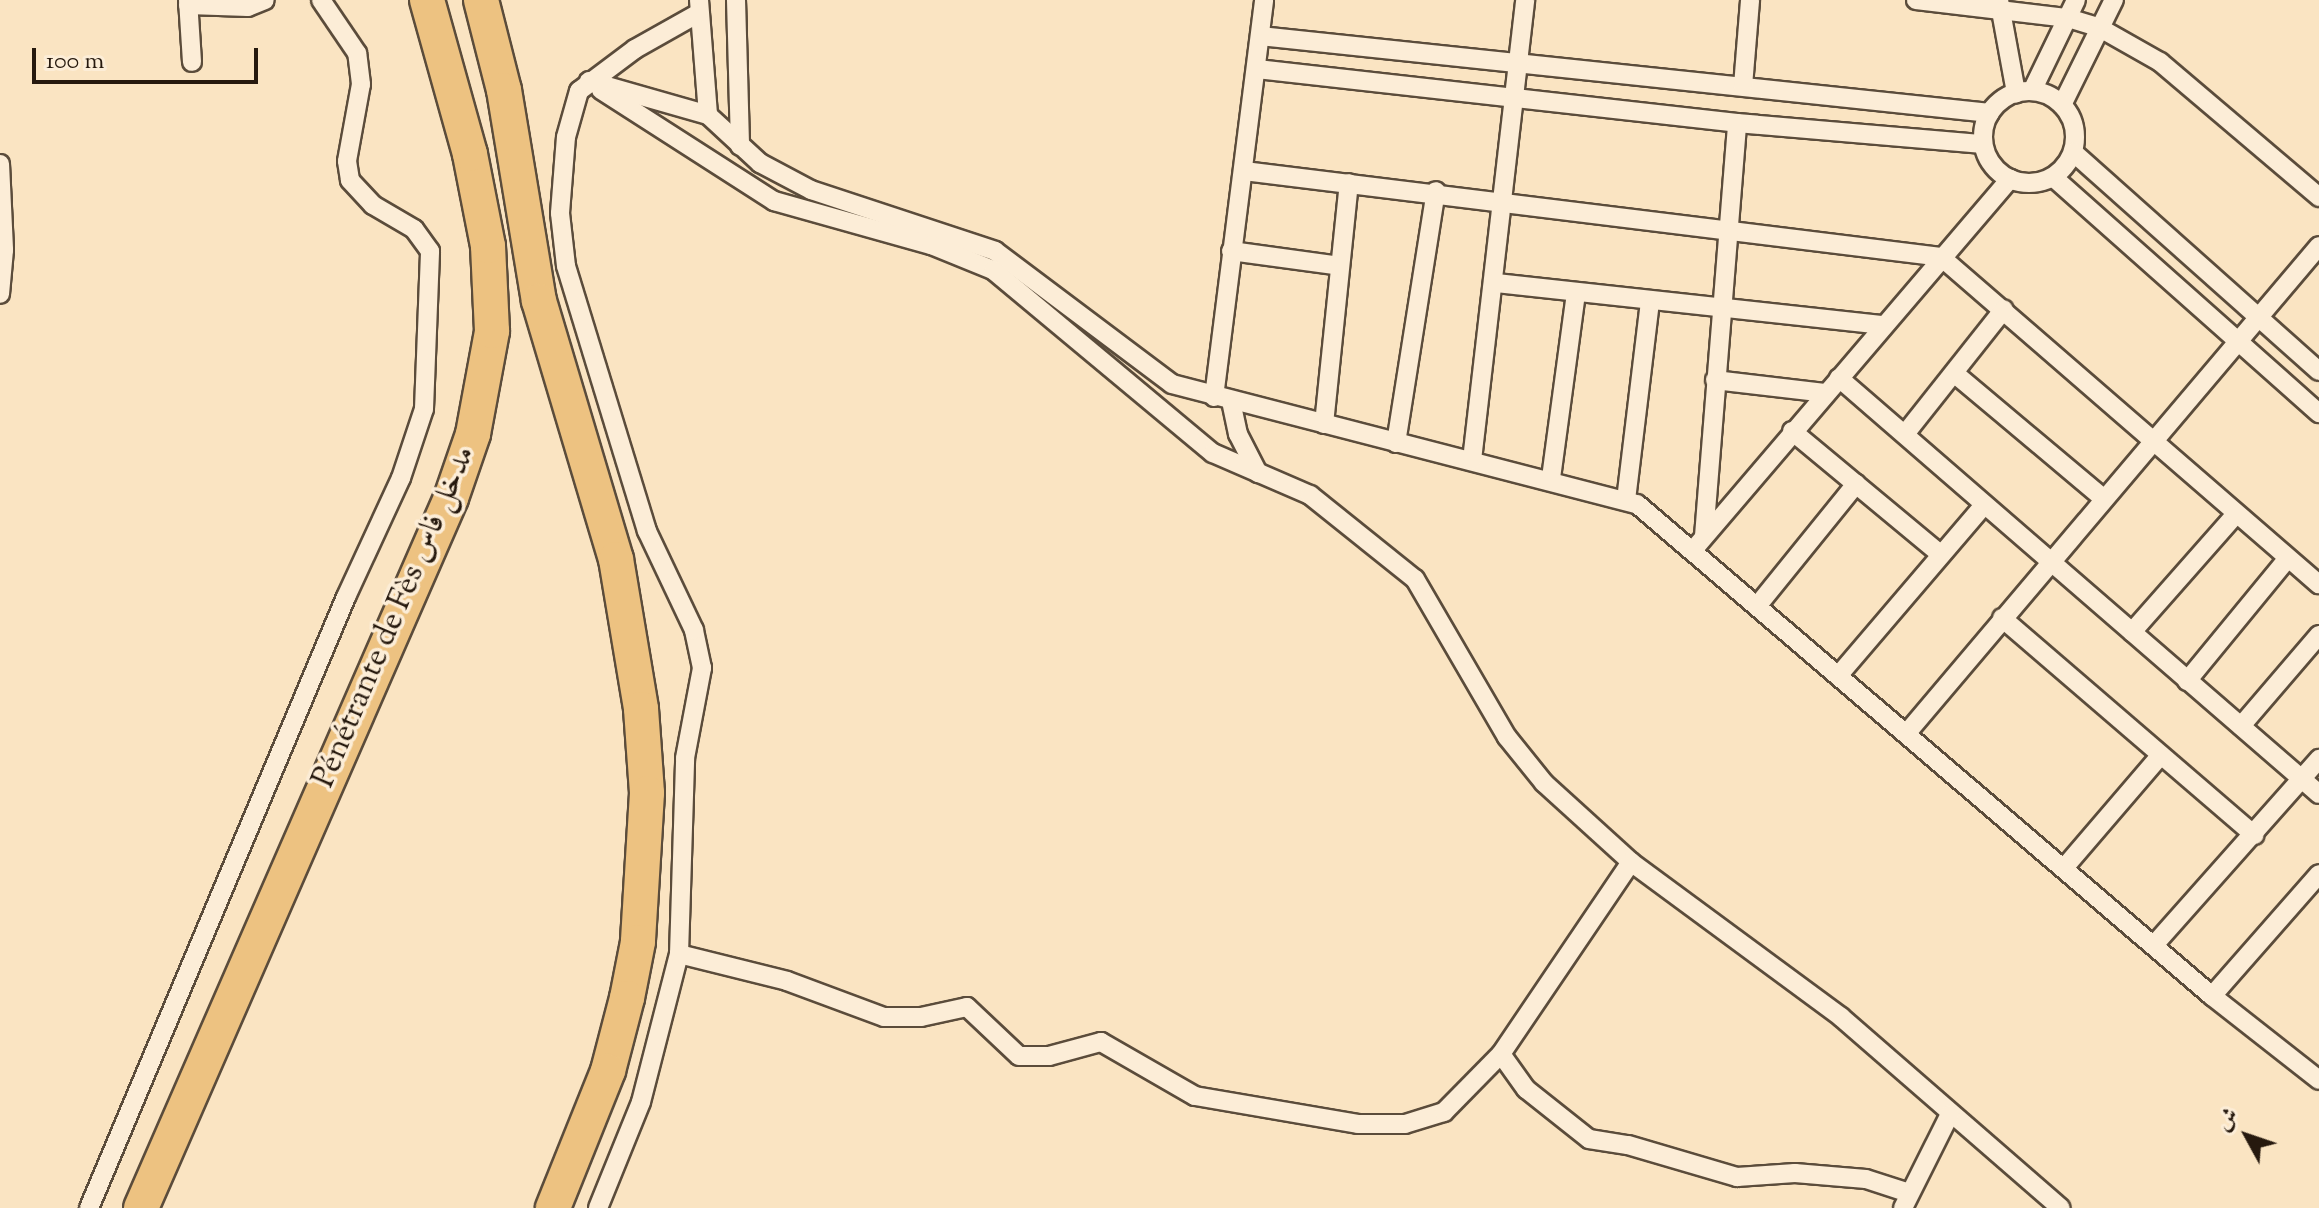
<!DOCTYPE html>
<html>
<head>
<meta charset="utf-8">
<style>
  body { margin:0 }
  #map { position:relative; width:2319px; height:1208px; overflow:hidden; background:#fae4c2; font-family:"Sorts Mill Goudy",Amiri,serif }
  div>[style] { position:absolute }
  .roads { filter:drop-shadow(2px 0 #5b4c3b) drop-shadow(-2px 0 #5b4c3b) drop-shadow(0 2px #5b4c3b) drop-shadow(0 -2px #5b4c3b) }
  .street>* { height:18px; margin:-9px; padding:0 9px; transform-origin:9px; border-radius:9px; background:#fcedd7 }
  .street>.ring { margin:-9px; padding:0; box-sizing:content-box; background:none; border:18px solid #fcedd7; border-radius:50% }
  .highway>* { height:34px; margin:-17px; padding:0 17px; transform-origin:17px; border-radius:17px; background:#edc281 }
  span { translate:-50% -50%; white-space:nowrap; text-align:center; line-height:1.15; -webkit-text-stroke:7px #fcedd7; paint-order:stroke }
  .street-label { font-size:32px; color:#26190e }
  .north { position:absolute; left:2207px; top:1096px; width:80px; height:80px; -webkit-text-stroke:6px #fcedd7; paint-order:stroke; rotate:310deg; font-size:22px; font-weight:700; line-height:32px; text-align:center; color:#26190e }
  .north::after { content:''; display:block; margin:auto; width:28px; height:36px; background:#26190e; clip-path:polygon(50% 0,100% 100%,50% 72%,0 100%) }
  .scale { position:absolute; left:32px; top:48px; width:226px; height:36px; box-sizing:border-box; border:4px solid #26190e; border-top:0; padding-left:10px; font-size:24px; line-height:28px; white-space:nowrap; color:#26190e; -webkit-text-stroke:6px #fcedd7; paint-order:stroke }
</style>
</head>
<body>
<div id="map">
  <div class="roads">
    <div class="street">
      <div style="left:188px;top:0;width:62px;rotate:86.3deg"></div>
      <div style="left:699px;top:0;width:115px;rotate:85.5deg"></div>
      <div style="left:736px;top:0;width:146px;rotate:88.4deg"></div>
      <div style="left:1916px;top:0;width:153px;rotate:6.8deg"></div>
      <div style="left:2068px;top:18px;width:34px;rotate:17deg"></div>
      <div style="left:2100px;top:28px;width:69px;rotate:29.5deg"></div>
      <div style="left:2160px;top:62px;width:209px;rotate:40.3deg"></div>
      <div style="left:1999px;top:0;width:95px;rotate:79.6deg"></div>
      <div style="left:188px;top:5px;width:60px;rotate:1.9deg"></div>
      <div style="left:248px;top:7px;width:18px;rotate:-22deg"></div>
      <div style="left:1260px;top:36px;width:734px;rotate:6.02deg"></div>
      <div style="left:1257px;top:69px;width:483px;rotate:6.4deg"></div>
      <div style="left:1737px;top:123px;width:247px;rotate:4.9deg"></div>
      <div style="left:589px;top:81px;width:124px;rotate:15.9deg"></div>
      <div style="left:708px;top:115px;width:71px;rotate:42.7deg"></div>
      <div style="left:760px;top:163px;width:58px;rotate:27.9deg"></div>
      <div style="left:811px;top:190px;width:194px;rotate:18.3deg"></div>
      <div style="left:995px;top:251px;width:221px;rotate:36.9deg"></div>
      <div style="left:1172px;top:384px;width:480px;rotate:14.5deg"></div>
      <div style="left:1637px;top:504px;width:757px;rotate:40.55deg"></div>
      <div style="left:2212px;top:996px;width:136px;rotate:38.1deg"></div>
      <div style="left:1743px;top:86px;width:86px;rotate:-85.3deg"></div>
      <div style="left:601px;top:90px;width:206px;rotate:32.7deg"></div>
      <div style="left:774px;top:201px;width:163px;rotate:15.7deg"></div>
      <div style="left:931px;top:245px;width:67px;rotate:22deg"></div>
      <div style="left:993px;top:270px;width:286px;rotate:39.8deg"></div>
      <div style="left:1213px;top:453px;width:106px;rotate:23.4deg"></div>
      <div style="left:1310px;top:495px;width:134px;rotate:38.7deg"></div>
      <div style="left:1415px;top:579px;width:183px;rotate:59.8deg"></div>
      <div style="left:1507px;top:737px;width:59px;rotate:51.2deg"></div>
      <div style="left:1544px;top:783px;width:118px;rotate:42.2deg"></div>
      <div style="left:1631px;top:862px;width:261px;rotate:36.4deg"></div>
      <div style="left:1841px;top:1017px;width:291px;rotate:41deg"></div>
      <div style="left:2032px;top:91px;width:101px;rotate:-64.2deg"></div>
      <div class="ring" style="left:1983px;top:91px;width:74px;height:74px"></div>
      <div style="left:2062px;top:105px;width:117px;rotate:-63.7deg"></div>
      <div style="left:2073px;top:152px;width:329px;rotate:41.7deg"></div>
      <div style="left:0;top:164px;width:86px;rotate:87.3deg"></div>
      <div style="left:4px;top:250px;width:44px;rotate:95.2deg"></div>
      <div style="left:1244px;top:171px;width:702px;rotate:7.03deg"></div>
      <div style="left:1941px;top:257px;width:500px;rotate:40.9deg"></div>
      <div style="left:2053px;top:177px;width:356px;rotate:41.6deg"></div>
      <div style="left:1231px;top:251px;width:110px;rotate:7.8deg"></div>
      <div style="left:1496px;top:283px;width:390px;rotate:6.2deg"></div>
      <div style="left:1954px;top:373px;width:196px;rotate:40deg"></div>
      <div style="left:1839px;top:378px;width:635px;rotate:40.91deg"></div>
      <div style="left:1715px;top:380px;width:112px;rotate:6.7deg"></div>
      <div style="left:1214px;top:397px;width:400px;rotate:-82.8deg"></div>
      <div style="left:1231px;top:401px;width:34px;rotate:78deg"></div>
      <div style="left:1238px;top:434px;width:44px;rotate:62.9deg"></div>
      <div style="left:1324px;top:424px;width:242px;rotate:-84.1deg"></div>
      <div style="left:1792px;top:431px;width:192px;rotate:39.7deg"></div>
      <div style="left:1905px;top:434px;width:159px;rotate:-51.6deg"></div>
      <div style="left:1396px;top:443px;width:255px;rotate:-81deg"></div>
      <div style="left:1472px;top:460px;width:463px;rotate:-83.4deg"></div>
      <div style="left:1551px;top:478px;width:186px;rotate:-82.3deg"></div>
      <div style="left:1626px;top:500px;width:200px;rotate:-83.1deg"></div>
      <div style="left:1704px;top:536px;width:414px;rotate:-85.4deg"></div>
      <div style="left:1694px;top:549px;width:487px;rotate:-49.5deg"></div>
      <div style="left:1758px;top:605px;width:156px;rotate:-51deg"></div>
      <div style="left:2002px;top:618px;width:333px;rotate:40.7deg"></div>
      <div style="left:2132px;top:632px;width:157px;rotate:-48.6deg"></div>
      <div style="left:1838px;top:676px;width:225px;rotate:-49.5deg"></div>
      <div style="left:2187px;top:681px;width:159px;rotate:-50.6deg"></div>
      <div style="left:2241px;top:726px;width:120px;rotate:-49.4deg"></div>
      <div style="left:1906px;top:734px;width:639px;rotate:-49.76deg"></div>
      <div style="left:2064px;top:868px;width:148px;rotate:-49.4deg"></div>
      <div style="left:2154px;top:945px;width:249px;rotate:-48.4deg"></div>
      <div style="left:679px;top:954px;width:111px;rotate:14deg"></div>
      <div style="left:787px;top:981px;width:103px;rotate:20.4deg"></div>
      <div style="left:884px;top:1017px;width:37px"></div>
      <div style="left:921px;top:1017px;width:47px;rotate:-12.3deg"></div>
      <div style="left:967px;top:1007px;width:71px;rotate:43.3deg"></div>
      <div style="left:1019px;top:1056px;width:30px"></div>
      <div style="left:1049px;top:1056px;width:54px;rotate:-15.1deg"></div>
      <div style="left:1101px;top:1042px;width:108px;rotate:29.9deg"></div>
      <div style="left:1195px;top:1096px;width:165px;rotate:9.7deg"></div>
      <div style="left:1358px;top:1124px;width:47px"></div>
      <div style="left:1405px;top:1124px;width:41px;rotate:-17.1deg"></div>
      <div style="left:1444px;top:1112px;width:81px;rotate:-45.5deg"></div>
      <div style="left:1501px;top:1054px;width:232px;rotate:-55.9deg"></div>
      <div style="left:2212px;top:996px;width:162px;rotate:-48.7deg"></div>
      <div style="left:1501px;top:1054px;width:43px;rotate:54.5deg"></div>
      <div style="left:1526px;top:1089px;width:80px;rotate:38.4deg"></div>
      <div style="left:1589px;top:1139px;width:39px;rotate:9deg"></div>
      <div style="left:1628px;top:1145px;width:114px;rotate:16.4deg"></div>
      <div style="left:1737px;top:1177px;width:58px;rotate:-3.9deg"></div>
      <div style="left:1795px;top:1173px;width:71px;rotate:4.8deg"></div>
      <div style="left:1866px;top:1179px;width:45px;rotate:18deg"></div>
      <div style="left:89px;top:1208px;width:663px;rotate:-67.19deg"></div>
      <div style="left:346px;top:597px;width:131px;rotate:-65.2deg"></div>
      <div style="left:401px;top:478px;width:73px;rotate:-71.6deg"></div>
      <div style="left:424px;top:409px;width:158px;rotate:-87.8deg"></div>
      <div style="left:430px;top:251px;width:27px;rotate:-126deg"></div>
      <div style="left:414px;top:229px;width:48px;rotate:-149.7deg"></div>
      <div style="left:373px;top:205px;width:34px;rotate:-133deg"></div>
      <div style="left:350px;top:180px;width:19px;rotate:-99deg"></div>
      <div style="left:347px;top:161px;width:78px;rotate:-79.7deg"></div>
      <div style="left:361px;top:84px;width:31px;rotate:-97deg"></div>
      <div style="left:357px;top:53px;width:64px;rotate:-124.2deg"></div>
      <div style="left:598px;top:1208px;width:114px;rotate:-67.9deg"></div>
      <div style="left:641px;top:1102px;width:153px;rotate:-75.6deg"></div>
      <div style="left:679px;top:954px;width:196px;rotate:-88.2deg"></div>
      <div style="left:685px;top:758px;width:92px;rotate:-79.3deg"></div>
      <div style="left:702px;top:668px;width:39px;rotate:-102deg"></div>
      <div style="left:694px;top:630px;width:110px;rotate:-115.4deg"></div>
      <div style="left:647px;top:531px;width:277px;rotate:-107deg"></div>
      <div style="left:566px;top:266px;width:53px;rotate:-96.5deg"></div>
      <div style="left:560px;top:213px;width:76px;rotate:-85.5deg"></div>
      <div style="left:566px;top:137px;width:48px;rotate:-74.2deg"></div>
      <div style="left:579px;top:91px;width:70px;rotate:-36.9deg"></div>
      <div style="left:635px;top:49px;width:73px;rotate:-29.4deg"></div>
      <div style="left:1903px;top:1208px;width:105px;rotate:-63.4deg"></div>
    </div>
    <div class="highway">
      <div style="left:481px;top:0;width:93px;rotate:75.7deg"></div>
      <div style="left:504px;top:90px;width:214px;rotate:80.6deg"></div>
      <div style="left:539px;top:301px;width:269px;rotate:73.4deg"></div>
      <div style="left:616px;top:559px;width:152px;rotate:80.5deg"></div>
      <div style="left:641px;top:709px;width:84px;rotate:85.9deg"></div>
      <div style="left:647px;top:793px;width:149px;rotate:93.5deg"></div>
      <div style="left:638px;top:942px;width:57px;rotate:101.1deg"></div>
      <div style="left:627px;top:998px;width:75px;rotate:104.6deg"></div>
      <div style="left:608px;top:1071px;width:148px;rotate:111.9deg"></div>
      <div style="left:141px;top:1208px;width:775px;rotate:-66.41deg"></div>
      <div style="left:451px;top:498px;width:68px;rotate:-71deg"></div>
      <div style="left:473px;top:434px;width:105px;rotate:-79.5deg"></div>
      <div style="left:492px;top:331px;width:85px;rotate:-92.7deg"></div>
      <div style="left:488px;top:246px;width:94px;rotate:-101.1deg"></div>
      <div style="left:470px;top:154px;width:160px;rotate:-105.6deg"></div>
    </div>
  </div>
  <div class="street-label">
    <span style="left:395px;top:617px;rotate:-67deg">Pénétrante de Fès مدخل فاس</span>
  </div>
  <div class="north">ش</div>
  <div class="scale">100 m</div>
</div>
</body>
</html>
